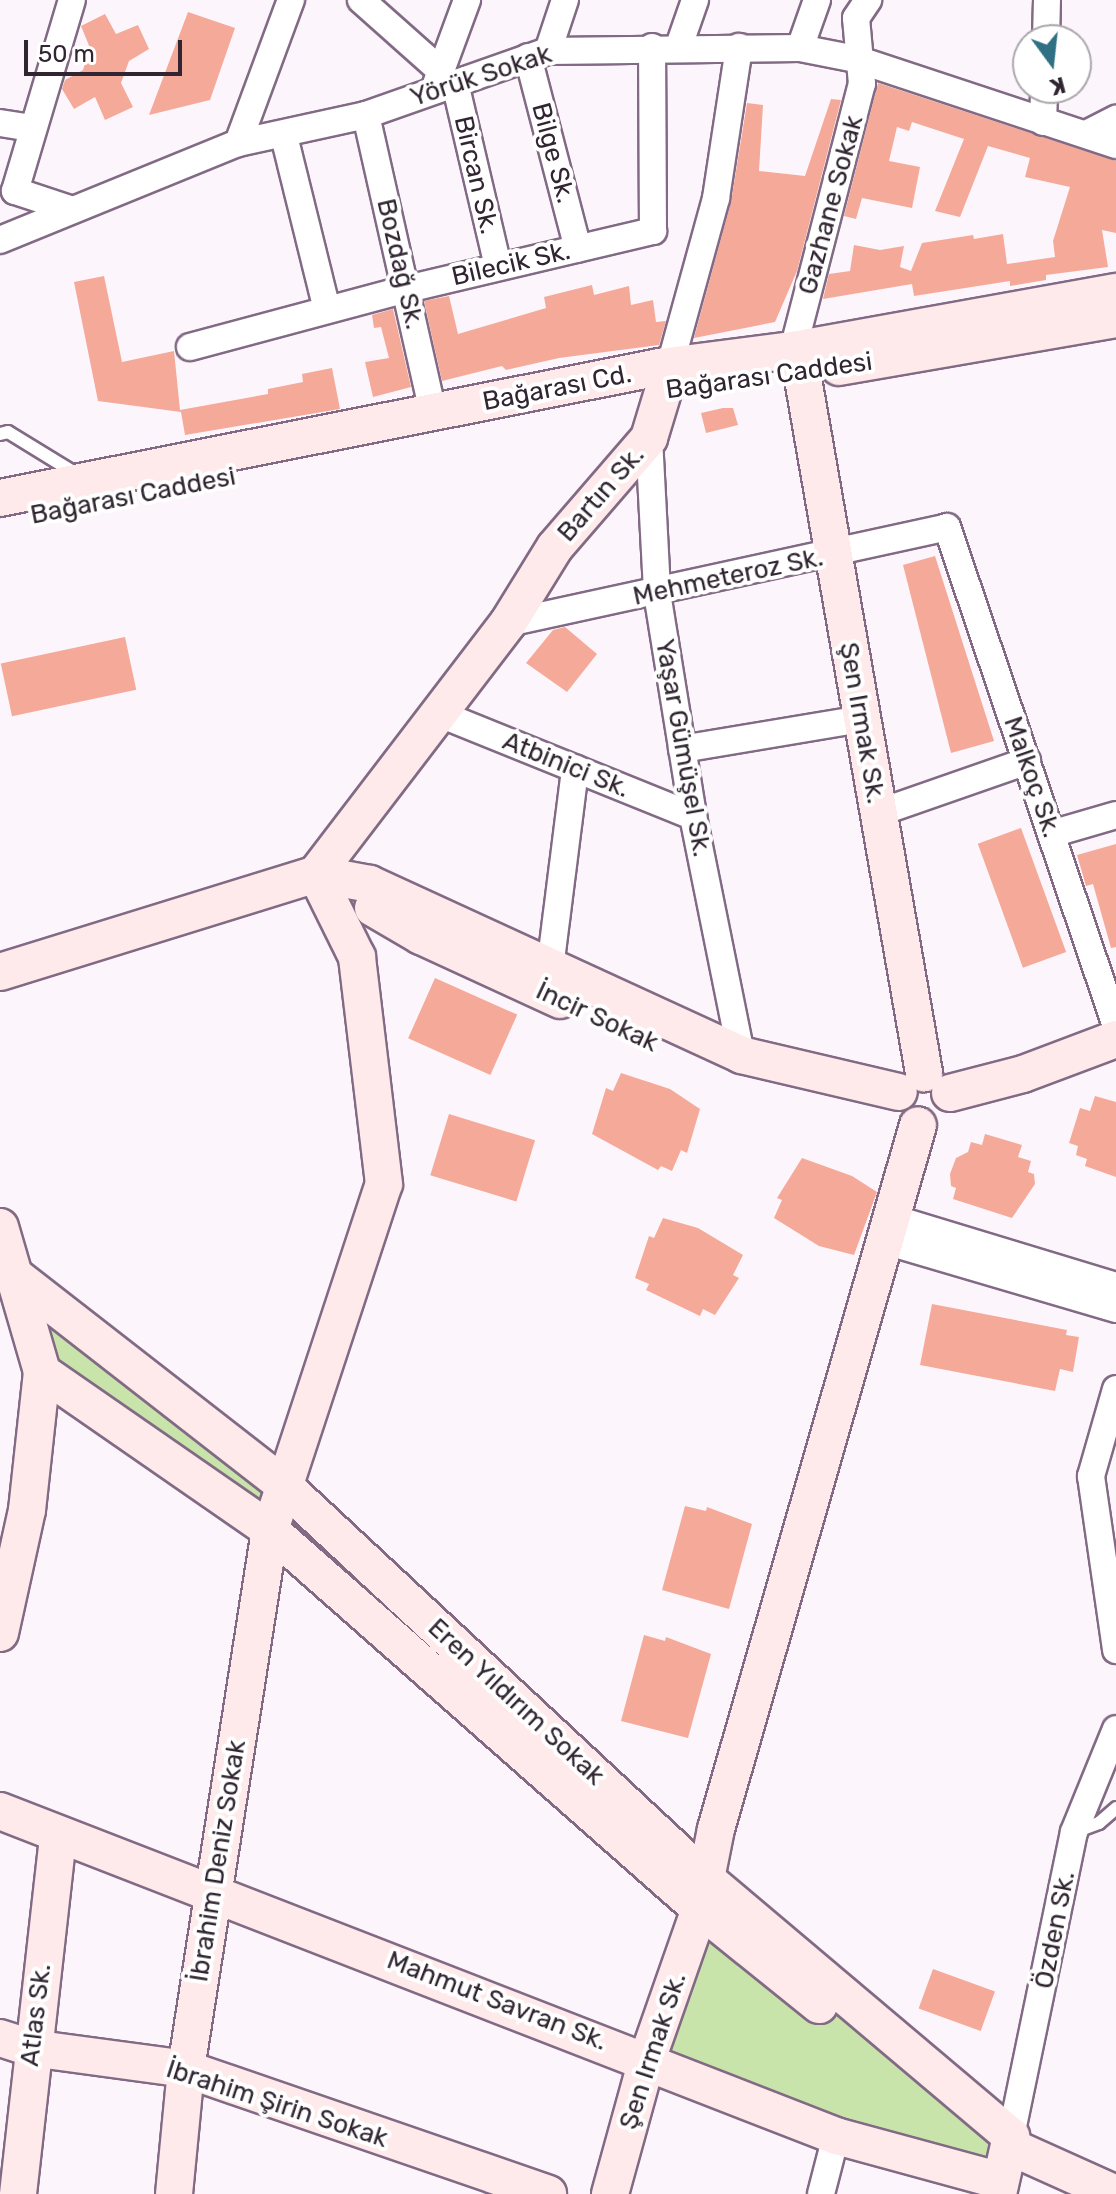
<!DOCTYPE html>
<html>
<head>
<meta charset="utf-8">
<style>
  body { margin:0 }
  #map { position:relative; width:1116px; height:2194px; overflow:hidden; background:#fcf6fc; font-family:Rubik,sans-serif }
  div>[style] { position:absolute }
  .green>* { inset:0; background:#c8e4ab }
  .building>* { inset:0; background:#f5a998; transform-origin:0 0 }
  .roads { filter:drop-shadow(2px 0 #826a85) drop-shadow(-2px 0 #826a85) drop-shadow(0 2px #826a85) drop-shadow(0 -2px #826a85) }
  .lane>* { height:12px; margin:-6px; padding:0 6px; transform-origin:6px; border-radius:6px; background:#fff }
  .street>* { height:26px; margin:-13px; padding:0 13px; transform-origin:13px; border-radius:13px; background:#fff }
  .secondary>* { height:36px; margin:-18px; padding:0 18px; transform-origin:18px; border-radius:18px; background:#feeaea }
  span { translate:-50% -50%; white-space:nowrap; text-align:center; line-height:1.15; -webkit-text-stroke:8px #fff; paint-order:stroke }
  .street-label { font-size:26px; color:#302531 }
  .north { position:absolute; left:1012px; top:24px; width:80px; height:80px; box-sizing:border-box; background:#fff; border:2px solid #aca8ad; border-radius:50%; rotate:165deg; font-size:22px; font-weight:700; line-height:32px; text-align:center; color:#302531 }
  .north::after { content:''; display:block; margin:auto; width:28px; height:36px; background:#307084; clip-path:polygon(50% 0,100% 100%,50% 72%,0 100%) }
  .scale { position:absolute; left:24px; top:40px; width:158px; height:36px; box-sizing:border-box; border:4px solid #302531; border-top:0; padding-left:10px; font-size:24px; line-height:28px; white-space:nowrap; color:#302531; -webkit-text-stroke:6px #fff; paint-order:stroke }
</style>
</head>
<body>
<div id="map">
  <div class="green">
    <div style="clip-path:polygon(14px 1275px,1011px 2136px,998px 2180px,647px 2060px,700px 1909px,270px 1530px,42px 1372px)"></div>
  </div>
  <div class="building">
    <div style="clip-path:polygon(188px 12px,235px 28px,210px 100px,149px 115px)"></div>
    <div style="clip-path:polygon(105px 14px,116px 34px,138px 25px,149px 49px,129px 61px,121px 83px,133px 107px,105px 120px,95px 97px,74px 109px,62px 89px,65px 80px,83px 70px,90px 48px,81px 26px)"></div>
    <div style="clip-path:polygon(878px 83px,1116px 161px,1116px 233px,1102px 230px,1108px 267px,1046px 275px,1046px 280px,1010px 286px,1010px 281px,914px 296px,912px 284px,823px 299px,829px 274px,850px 271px,854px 245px,880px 250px,904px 246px,900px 267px,911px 271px,922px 243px,973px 235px,974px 239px,1003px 234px,1007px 264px,1055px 257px,1053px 241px,1070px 187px,1025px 177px,1030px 158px,988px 146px,960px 217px,935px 211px,964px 139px,912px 122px,909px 131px,897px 127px,889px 161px,920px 167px,912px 208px,862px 198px,856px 219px,844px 216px)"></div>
    <div style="clip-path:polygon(831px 99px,841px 100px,797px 271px,775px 322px,694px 338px,731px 202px,747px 103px,763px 105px,759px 171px,805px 176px)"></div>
    <div style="clip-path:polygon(104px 276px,122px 362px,174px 351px,180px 410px,268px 394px,268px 389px,303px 382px,302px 374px,332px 368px,340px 409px,185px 435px,181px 412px,98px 401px,74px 282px)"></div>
    <div style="clip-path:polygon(592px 285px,594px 295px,629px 286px,631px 305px,653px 300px,656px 322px,666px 321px,659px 345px,559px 358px,506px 370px,502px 366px,442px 381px,424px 301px,449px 296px,458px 334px,546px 308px,544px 297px)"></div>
    <div style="clip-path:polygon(393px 309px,411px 387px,373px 397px,365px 362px,389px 358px,381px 327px,374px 328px,372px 315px)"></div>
    <div style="clip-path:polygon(723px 408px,733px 408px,738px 425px,706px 433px,701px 413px)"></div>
    <div style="clip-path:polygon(935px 556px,994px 741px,951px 753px,903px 565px)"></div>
    <div style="clip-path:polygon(565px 627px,597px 654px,567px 692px,526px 663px,553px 630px)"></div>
    <div style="left:125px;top:637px;width:54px;height:127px;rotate:78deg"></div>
    <div style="left:1021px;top:828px;width:132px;height:46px;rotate:70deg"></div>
    <div style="clip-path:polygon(1116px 844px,1116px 947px,1111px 948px,1093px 884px,1086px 886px,1077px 855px)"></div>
    <div style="left:435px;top:978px;width:90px;height:66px;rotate:24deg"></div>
    <div style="clip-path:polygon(621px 1073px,670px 1089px,700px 1109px,687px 1153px,681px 1150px,672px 1171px,661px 1166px,658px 1170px,592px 1134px,606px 1088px,613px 1091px)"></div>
    <div style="clip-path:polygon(1095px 1096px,1116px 1102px,1116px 1177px,1085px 1166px,1087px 1159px,1076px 1155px,1078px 1146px,1069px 1143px,1080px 1108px,1090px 1111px)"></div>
    <div style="left:449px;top:1114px;width:90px;height:64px;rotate:17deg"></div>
    <div style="clip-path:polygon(985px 1134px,1022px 1145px,1018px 1157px,1031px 1161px,1028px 1172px,1034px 1174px,1035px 1184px,1012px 1218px,953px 1199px,956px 1188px,951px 1186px,950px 1174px,956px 1158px,968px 1152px,971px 1142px,982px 1145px)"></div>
    <div style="clip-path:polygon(802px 1158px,852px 1176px,877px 1192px,854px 1255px,819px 1246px,774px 1218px,782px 1200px,777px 1198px)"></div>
    <div style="clip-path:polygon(663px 1218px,698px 1228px,743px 1255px,733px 1275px,739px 1278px,715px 1315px,703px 1309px,700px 1316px,646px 1290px,649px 1284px,635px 1278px,649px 1236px,654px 1238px)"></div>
    <div style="clip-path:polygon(932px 1304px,1067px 1330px,1066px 1335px,1079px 1337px,1073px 1372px,1060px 1369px,1055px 1391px,920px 1365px)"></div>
    <div style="clip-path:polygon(685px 1506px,706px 1511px,707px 1507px,752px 1524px,729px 1609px,662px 1590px)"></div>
    <div style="clip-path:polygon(644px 1635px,665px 1641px,666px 1637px,711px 1654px,688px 1738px,621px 1721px)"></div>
    <div style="left:933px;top:1969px;width:66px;height:42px;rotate:20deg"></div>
  </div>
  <div class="roads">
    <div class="lane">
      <div style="left:0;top:434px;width:8px;rotate:-14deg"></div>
      <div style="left:8px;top:432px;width:82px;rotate:31.6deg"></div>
      <div style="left:1077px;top:1831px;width:23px;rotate:-20deg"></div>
      <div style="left:1099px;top:1823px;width:23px;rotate:-41deg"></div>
    </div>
    <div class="street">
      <div style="left:361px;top:0;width:107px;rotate:41.6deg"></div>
      <div style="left:1046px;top:40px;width:40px;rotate:-88.6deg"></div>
      <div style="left:679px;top:46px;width:49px;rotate:-70.8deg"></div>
      <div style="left:800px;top:48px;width:51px;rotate:-70.5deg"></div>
      <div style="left:548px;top:51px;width:54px;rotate:-71.6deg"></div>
      <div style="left:528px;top:57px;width:198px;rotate:75.4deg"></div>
      <div style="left:455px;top:83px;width:189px;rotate:76.8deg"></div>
      <div style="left:435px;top:87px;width:93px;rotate:-69.8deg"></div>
      <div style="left:366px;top:115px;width:304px;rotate:77.3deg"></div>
      <div style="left:1043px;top:122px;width:34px;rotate:-88deg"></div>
      <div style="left:0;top:123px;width:31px;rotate:9deg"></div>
      <div style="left:1086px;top:134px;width:34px;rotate:-27deg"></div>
      <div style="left:284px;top:136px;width:179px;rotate:76.1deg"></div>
      <div style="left:238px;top:143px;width:153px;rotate:-69.7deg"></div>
      <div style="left:70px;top:209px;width:58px;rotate:-161.9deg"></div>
      <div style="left:15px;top:191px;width:199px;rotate:-73.4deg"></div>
      <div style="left:0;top:240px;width:257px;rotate:-22.2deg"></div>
      <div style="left:238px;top:143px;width:131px;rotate:-12.3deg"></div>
      <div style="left:366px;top:115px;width:193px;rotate:-19.4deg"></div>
      <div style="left:548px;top:51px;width:252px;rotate:-0.7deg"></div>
      <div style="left:800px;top:48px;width:57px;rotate:11.1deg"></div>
      <div style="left:856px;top:59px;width:274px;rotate:18.3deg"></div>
      <div style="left:190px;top:347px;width:225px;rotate:-15deg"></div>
      <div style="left:407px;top:289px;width:253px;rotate:-13.3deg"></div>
      <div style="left:653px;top:231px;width:184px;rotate:-90.3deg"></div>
      <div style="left:793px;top:350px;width:275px;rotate:-75.5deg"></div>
      <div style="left:862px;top:84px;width:66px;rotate:-95.2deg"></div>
      <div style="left:856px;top:18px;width:22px;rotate:-56deg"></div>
      <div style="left:666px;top:380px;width:189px;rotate:-74.6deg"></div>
      <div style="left:716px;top:198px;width:153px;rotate:-81.3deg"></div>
      <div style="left:649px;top:438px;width:155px;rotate:87deg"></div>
      <div style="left:657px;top:593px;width:226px;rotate:80.8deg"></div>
      <div style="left:693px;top:816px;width:244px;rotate:78.6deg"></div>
      <div style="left:508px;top:623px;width:449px;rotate:-12.3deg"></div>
      <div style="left:947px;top:527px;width:527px;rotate:71.29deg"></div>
      <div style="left:440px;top:714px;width:273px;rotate:22deg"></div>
      <div style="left:682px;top:749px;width:181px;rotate:-9.5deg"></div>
      <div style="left:878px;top:813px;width:158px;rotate:-19.2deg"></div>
      <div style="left:1051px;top:834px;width:68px;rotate:-16.3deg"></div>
      <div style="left:550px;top:968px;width:201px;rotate:-82.8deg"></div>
      <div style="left:892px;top:1218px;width:234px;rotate:16.9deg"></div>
      <div style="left:885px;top:1241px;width:241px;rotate:16.4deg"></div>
      <div style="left:1116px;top:1389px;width:91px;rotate:106deg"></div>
      <div style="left:1091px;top:1476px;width:176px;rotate:81.8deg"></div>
      <div style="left:1011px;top:2136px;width:310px;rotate:-78.3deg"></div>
      <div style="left:1074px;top:1832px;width:111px;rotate:-67.8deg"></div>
      <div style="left:821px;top:2194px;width:60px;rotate:-75.5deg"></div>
    </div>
    <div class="secondary">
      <div style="left:793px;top:350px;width:25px;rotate:69deg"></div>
      <div style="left:802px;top:373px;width:711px;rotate:80.11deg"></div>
      <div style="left:839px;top:367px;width:281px;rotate:-9.8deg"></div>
      <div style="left:0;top:498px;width:673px;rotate:-11.23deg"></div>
      <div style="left:660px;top:367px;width:134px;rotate:-7.3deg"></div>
      <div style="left:793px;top:350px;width:328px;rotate:-10.2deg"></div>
      <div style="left:316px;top:874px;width:316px;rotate:-52.6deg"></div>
      <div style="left:508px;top:623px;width:89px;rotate:-58.3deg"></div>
      <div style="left:555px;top:547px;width:144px;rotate:-49.2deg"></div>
      <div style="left:649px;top:438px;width:48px;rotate:-73.1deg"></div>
      <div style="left:373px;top:908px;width:56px;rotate:30.3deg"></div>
      <div style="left:421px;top:936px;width:153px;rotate:24.7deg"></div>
      <div style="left:0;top:972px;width:331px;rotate:-17.2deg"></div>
      <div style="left:316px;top:874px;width:55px;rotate:10.5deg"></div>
      <div style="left:370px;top:884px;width:409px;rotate:24.7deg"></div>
      <div style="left:741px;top:1055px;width:162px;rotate:13.2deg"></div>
      <div style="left:950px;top:1093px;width:75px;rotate:-14.6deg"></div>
      <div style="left:1023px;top:1074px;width:99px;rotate:-20.6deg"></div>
      <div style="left:0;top:1227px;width:151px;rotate:73.8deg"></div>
      <div style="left:42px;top:1372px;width:139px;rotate:96.2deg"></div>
      <div style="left:27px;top:1510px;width:126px;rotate:102.4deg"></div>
      <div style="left:14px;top:1275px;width:340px;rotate:37.9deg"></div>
      <div style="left:282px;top:1484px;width:577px;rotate:42.96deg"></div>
      <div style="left:704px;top:1877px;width:402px;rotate:40.2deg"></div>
      <div style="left:1011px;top:2136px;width:59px;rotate:102.6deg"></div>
      <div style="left:42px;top:1372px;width:277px;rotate:34.7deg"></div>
      <div style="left:270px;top:1530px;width:573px;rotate:41.39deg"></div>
      <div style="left:700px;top:1909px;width:153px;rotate:38.9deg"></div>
      <div style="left:0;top:1811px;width:897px;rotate:21.24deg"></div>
      <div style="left:836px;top:2136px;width:168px;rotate:15.2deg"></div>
      <div style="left:0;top:2038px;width:33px;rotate:18deg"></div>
      <div style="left:31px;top:2048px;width:156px;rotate:7.7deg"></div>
      <div style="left:186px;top:2069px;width:383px;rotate:19deg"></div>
      <div style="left:1009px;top:2146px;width:117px;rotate:24.2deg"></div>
      <div style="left:18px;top:2194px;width:359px;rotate:-83.6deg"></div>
      <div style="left:174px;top:2194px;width:126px;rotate:-84.5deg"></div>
      <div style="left:186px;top:2069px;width:546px;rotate:-81.14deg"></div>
      <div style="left:270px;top:1530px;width:364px;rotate:-71.8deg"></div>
      <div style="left:384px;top:1184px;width:229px;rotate:-96.8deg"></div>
      <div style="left:357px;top:957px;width:93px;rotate:-116.3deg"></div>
      <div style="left:610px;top:2194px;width:139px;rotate:-74.6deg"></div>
      <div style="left:647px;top:2060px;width:160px;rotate:-70.7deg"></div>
      <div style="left:700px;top:1909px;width:82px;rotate:-78.7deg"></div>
      <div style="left:716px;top:1829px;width:732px;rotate:-73.99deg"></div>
    </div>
  </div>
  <div class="street-label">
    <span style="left:481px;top:76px;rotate:-18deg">Yörük Sokak</span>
    <span style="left:553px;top:153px;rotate:75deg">Bilge Sk.</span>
    <span style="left:476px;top:175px;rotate:77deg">Bircan Sk.</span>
    <span style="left:831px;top:205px;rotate:-75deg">Gazhane Sokak</span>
    <span style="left:400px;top:264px;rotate:77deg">Bozdağ Sk.</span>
    <span style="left:511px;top:264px;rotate:-13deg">Bilecik Sk.</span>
    <span style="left:769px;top:376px;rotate:-8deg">Bağarası Caddesi</span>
    <span style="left:557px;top:388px;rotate:-11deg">Bağarası Cd.</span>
    <span style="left:601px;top:494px;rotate:-49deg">Bartın Sk.</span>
    <span style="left:133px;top:496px;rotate:-11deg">Bağarası Caddesi</span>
    <span style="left:728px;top:577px;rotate:-12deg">Mehmeteroz Sk.</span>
    <span style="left:862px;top:723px;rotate:80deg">Şen Irmak Sk.</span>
    <span style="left:683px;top:748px;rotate:80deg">Yaşar Gümüşel Sk.</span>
    <span style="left:566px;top:765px;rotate:22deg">Atbinici Sk.</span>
    <span style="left:1032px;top:777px;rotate:71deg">Malkoç Sk.</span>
    <span style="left:597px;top:1017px;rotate:25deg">İncir Sokak</span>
    <span style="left:516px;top:1702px;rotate:43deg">Eren Yıldırım Sokak</span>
    <span style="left:218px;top:1861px;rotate:-81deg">İbrahim Deniz Sokak</span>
    <span style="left:1055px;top:1930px;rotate:-79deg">Özden Sk.</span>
    <span style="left:497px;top:2001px;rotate:21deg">Mahmut Savran Sk.</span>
    <span style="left:36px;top:2015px;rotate:-83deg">Atlas Sk.</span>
    <span style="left:653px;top:2051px;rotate:-72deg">Şen Irmak Sk.</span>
    <span style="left:277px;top:2104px;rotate:18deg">İbrahim Şirin Sokak</span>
  </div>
  <div class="north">K</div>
  <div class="scale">50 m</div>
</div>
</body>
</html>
